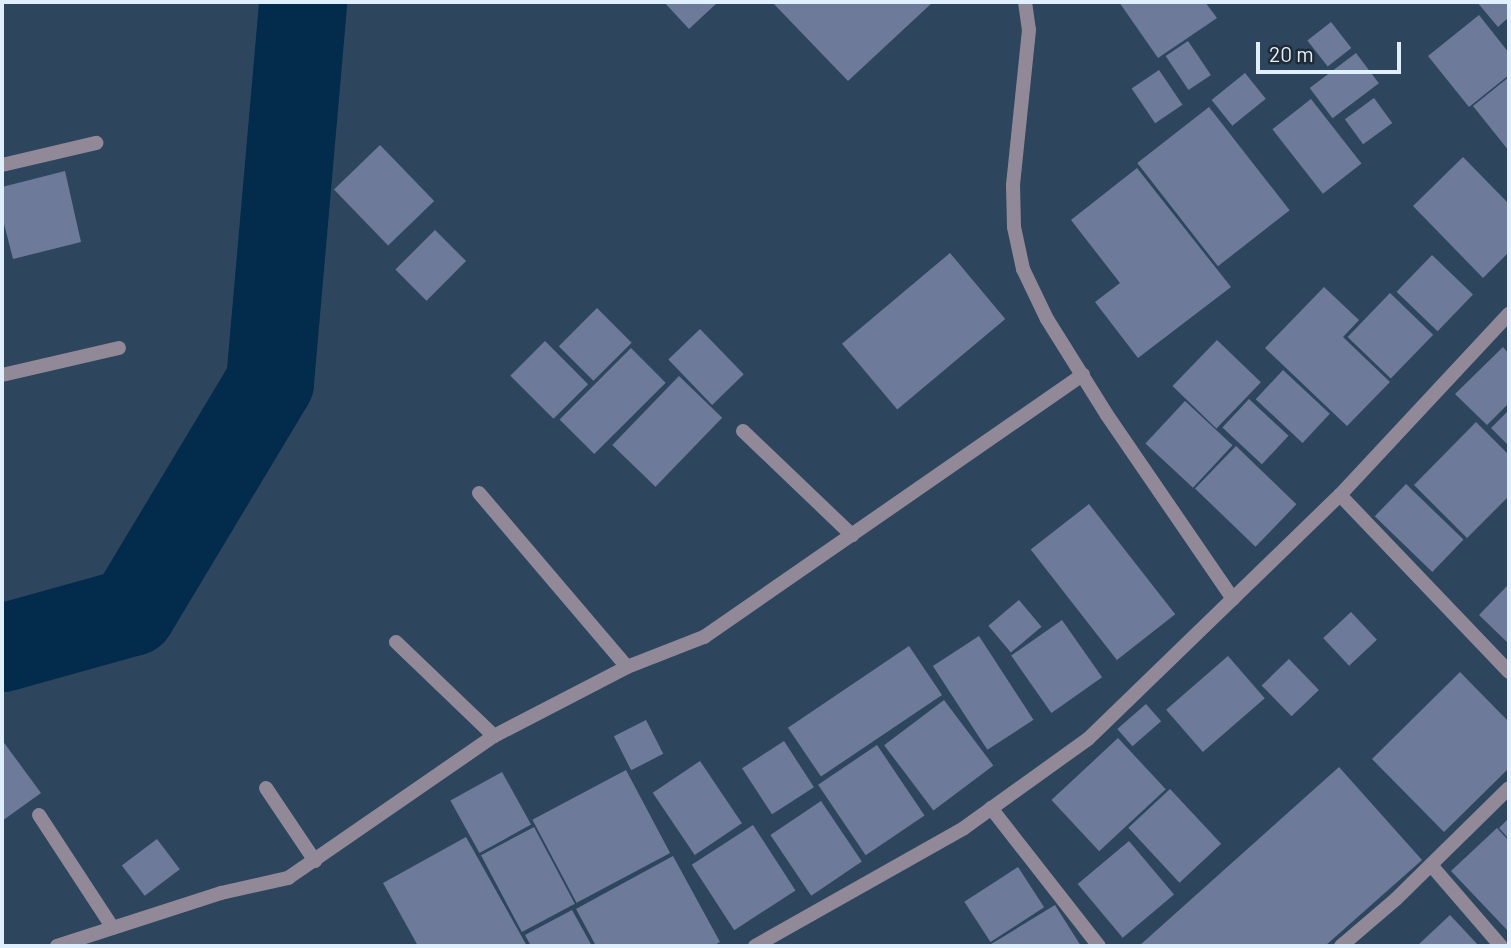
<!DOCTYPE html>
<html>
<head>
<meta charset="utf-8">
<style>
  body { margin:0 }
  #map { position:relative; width:1511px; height:948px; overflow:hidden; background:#2d465e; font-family:Barlow,sans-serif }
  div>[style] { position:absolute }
  .river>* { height:88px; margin:-44px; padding:0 44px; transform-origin:44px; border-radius:44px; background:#022b4c }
  .building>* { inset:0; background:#6d7a9a; transform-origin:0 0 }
  .minor>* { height:14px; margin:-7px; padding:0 7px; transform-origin:7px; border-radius:7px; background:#918998 }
  .tertiary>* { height:14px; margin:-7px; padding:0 7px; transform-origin:7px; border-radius:7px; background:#918998 }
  span { translate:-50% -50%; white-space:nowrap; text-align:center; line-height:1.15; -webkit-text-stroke:6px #202b36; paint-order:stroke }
  .frame { position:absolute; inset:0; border:4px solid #e0effe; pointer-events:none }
  .scale { position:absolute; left:1256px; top:42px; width:145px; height:32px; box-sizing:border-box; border:4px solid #e0effe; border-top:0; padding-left:9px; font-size:21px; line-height:24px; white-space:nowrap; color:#e0effe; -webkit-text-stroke:5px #202b36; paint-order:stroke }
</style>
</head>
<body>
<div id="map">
  <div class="river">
    <div style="left:2px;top:648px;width:135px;rotate:-15.5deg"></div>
    <div style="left:132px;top:612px;width:268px;rotate:-59deg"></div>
    <div style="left:270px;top:382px;width:381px;rotate:-85deg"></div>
  </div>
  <div class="building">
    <div style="clip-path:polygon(664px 2px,718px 2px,689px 29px)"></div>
    <div style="clip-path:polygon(772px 2px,933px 2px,848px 81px)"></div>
    <div style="clip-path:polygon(1119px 2px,1205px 2px,1217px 18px,1158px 58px)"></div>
    <div style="clip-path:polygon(1477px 2px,1509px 2px,1509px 17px,1498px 27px)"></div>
    <div style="clip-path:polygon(1479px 15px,1509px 53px,1509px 75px,1469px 107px,1428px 56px)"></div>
    <div style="left:1331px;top:22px;width:33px;height:30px;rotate:52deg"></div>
    <div style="left:1188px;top:41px;width:41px;height:27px;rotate:56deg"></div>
    <div style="left:1356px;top:53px;width:38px;height:58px;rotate:53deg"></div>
    <div style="left:1159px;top:70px;width:42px;height:33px;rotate:56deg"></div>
    <div style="left:1245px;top:73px;width:33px;height:43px;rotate:51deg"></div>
    <div style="clip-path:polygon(1509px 77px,1509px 151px,1473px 106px)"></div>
    <div style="left:1374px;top:98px;width:31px;height:36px;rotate:54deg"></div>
    <div style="left:1311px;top:99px;width:82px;height:49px;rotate:52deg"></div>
    <div style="left:1209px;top:107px;width:131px;height:91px;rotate:52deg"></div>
    <div style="left:380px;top:145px;width:78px;height:64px;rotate:46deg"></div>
    <div style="clip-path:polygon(1463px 157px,1509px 204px,1509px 252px,1483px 278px,1413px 206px)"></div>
    <div style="clip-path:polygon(1137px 168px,1231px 287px,1138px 358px,1095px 302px,1120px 283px,1071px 220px)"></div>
    <div style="clip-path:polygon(65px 171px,81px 242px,13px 259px,2px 216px,2px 187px)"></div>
    <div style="left:435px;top:230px;width:44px;height:56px;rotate:45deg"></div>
    <div style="left:950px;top:253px;width:86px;height:141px;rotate:50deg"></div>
    <div style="left:1432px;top:255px;width:57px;height:51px;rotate:44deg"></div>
    <div style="clip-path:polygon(1324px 287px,1359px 320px,1343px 337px,1390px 382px,1347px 426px,1265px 348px)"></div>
    <div style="left:1390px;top:293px;width:60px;height:61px;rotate:44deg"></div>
    <div style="left:597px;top:308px;width:49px;height:54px;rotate:45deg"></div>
    <div style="left:700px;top:329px;width:63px;height:44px;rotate:46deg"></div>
    <div style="left:1217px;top:340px;width:61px;height:64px;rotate:44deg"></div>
    <div style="left:545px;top:341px;width:61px;height:49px;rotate:45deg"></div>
    <div style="clip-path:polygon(1503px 347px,1509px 354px,1509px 403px,1487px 425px,1455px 394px)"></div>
    <div style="left:631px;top:348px;width:49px;height:101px;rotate:45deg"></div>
    <div style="left:1283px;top:370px;width:64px;height:40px;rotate:43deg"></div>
    <div style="left:679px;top:376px;width:60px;height:96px;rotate:44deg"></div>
    <div style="left:1249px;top:399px;width:54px;height:39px;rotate:43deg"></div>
    <div style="left:1185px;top:401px;width:65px;height:58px;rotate:43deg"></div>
    <div style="clip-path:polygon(1509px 410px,1509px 446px,1491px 428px)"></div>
    <div style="clip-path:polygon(1476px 422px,1509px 455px,1509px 496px,1467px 538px,1414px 485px)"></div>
    <div style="left:1236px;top:446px;width:84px;height:59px;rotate:44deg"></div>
    <div style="left:1406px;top:484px;width:80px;height:45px;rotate:44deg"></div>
    <div style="left:1089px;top:504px;width:140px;height:74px;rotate:52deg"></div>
    <div style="clip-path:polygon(1509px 584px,1509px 644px,1479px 615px)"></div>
    <div style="left:1019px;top:600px;width:35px;height:40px;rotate:50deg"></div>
    <div style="left:1351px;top:612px;width:38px;height:38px;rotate:47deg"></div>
    <div style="left:1062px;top:620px;width:70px;height:62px;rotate:55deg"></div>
    <div style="left:979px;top:636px;width:100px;height:55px;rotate:57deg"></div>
    <div style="left:909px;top:646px;width:59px;height:146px;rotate:56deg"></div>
    <div style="left:1228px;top:656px;width:56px;height:82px;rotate:49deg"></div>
    <div style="left:1289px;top:659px;width:43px;height:38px;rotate:46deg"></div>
    <div style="clip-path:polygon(1460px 672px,1509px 722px,1509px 768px,1444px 832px,1372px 759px)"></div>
    <div style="left:944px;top:700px;width:82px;height:75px;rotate:53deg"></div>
    <div style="left:1146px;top:704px;width:23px;height:38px;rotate:49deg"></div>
    <div style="left:646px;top:720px;width:38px;height:36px;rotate:63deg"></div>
    <div style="left:1118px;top:738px;width:70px;height:91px;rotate:47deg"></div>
    <div style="clip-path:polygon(2px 740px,41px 793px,2px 821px)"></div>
    <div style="left:784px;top:741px;width:55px;height:50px;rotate:57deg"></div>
    <div style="left:877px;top:745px;width:85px;height:71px;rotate:56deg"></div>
    <div style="left:700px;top:761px;width:75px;height:57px;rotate:56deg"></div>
    <div style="clip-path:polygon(1339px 767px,1422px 860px,1325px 946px,1139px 946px)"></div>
    <div style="left:626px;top:770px;width:94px;height:106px;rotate:62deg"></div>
    <div style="left:502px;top:772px;width:60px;height:59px;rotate:61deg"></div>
    <div style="left:1170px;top:789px;width:75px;height:57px;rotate:47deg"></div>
    <div style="left:821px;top:801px;width:73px;height:61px;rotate:56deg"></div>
    <div style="clip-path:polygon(1509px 818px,1509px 839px,1499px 828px)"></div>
    <div style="left:753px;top:825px;width:78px;height:73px;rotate:57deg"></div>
    <div style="left:534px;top:827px;width:87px;height:60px;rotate:62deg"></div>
    <div style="clip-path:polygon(1497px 828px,1509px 841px,1509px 932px,1451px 871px)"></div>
    <div style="clip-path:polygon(466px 837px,527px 946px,418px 946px,383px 883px)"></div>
    <div style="left:157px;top:839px;width:38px;height:44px;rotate:53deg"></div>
    <div style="left:1129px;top:841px;width:70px;height:67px;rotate:50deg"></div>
    <div style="clip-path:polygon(673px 856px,720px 942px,713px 946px,596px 946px,576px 909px)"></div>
    <div style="left:1018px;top:867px;width:48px;height:64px;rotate:57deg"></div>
    <div style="clip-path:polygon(1055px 905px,1081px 946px,988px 946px)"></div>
    <div style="clip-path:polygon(572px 910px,592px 946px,531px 946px,525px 935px)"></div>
    <div style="clip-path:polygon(1450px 915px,1479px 946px,1417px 946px)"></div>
  </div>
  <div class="minor">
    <div style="left:1025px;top:2px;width:28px;rotate:82deg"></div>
    <div style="left:1029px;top:30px;width:156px;rotate:95.9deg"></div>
    <div style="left:1013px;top:185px;width:42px;rotate:88.6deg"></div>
    <div style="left:1014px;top:227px;width:43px;rotate:77.9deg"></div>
    <div style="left:1023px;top:269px;width:55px;rotate:64.4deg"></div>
    <div style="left:1047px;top:319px;width:113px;rotate:58deg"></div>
    <div style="left:1107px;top:415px;width:223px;rotate:55.6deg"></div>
    <div style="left:2px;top:165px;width:97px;rotate:-13.2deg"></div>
    <div style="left:2px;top:375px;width:120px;rotate:-13deg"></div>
    <div style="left:743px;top:431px;width:151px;rotate:43.7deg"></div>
    <div style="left:479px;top:493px;width:228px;rotate:49.6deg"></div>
    <div style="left:1340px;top:495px;width:245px;rotate:46.3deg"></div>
    <div style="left:396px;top:642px;width:136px;rotate:43.8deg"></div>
    <div style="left:266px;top:788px;width:88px;rotate:56.1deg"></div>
    <div style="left:991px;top:808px;width:175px;rotate:52deg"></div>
    <div style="left:39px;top:815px;width:135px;rotate:56.8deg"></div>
    <div style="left:1431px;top:865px;width:107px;rotate:49.2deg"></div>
    <div style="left:57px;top:946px;width:172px;rotate:-17.9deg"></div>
    <div style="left:221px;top:893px;width:69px;rotate:-12.6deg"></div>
    <div style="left:288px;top:878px;width:250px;rotate:-34.6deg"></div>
    <div style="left:494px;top:736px;width:150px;rotate:-27.4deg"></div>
    <div style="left:627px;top:667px;width:83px;rotate:-21.3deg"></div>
    <div style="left:704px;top:637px;width:461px;rotate:-34.7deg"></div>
    <div style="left:1341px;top:946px;width:72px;rotate:-40.5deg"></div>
    <div style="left:1396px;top:899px;width:158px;rotate:-44.5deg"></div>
  </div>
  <div class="tertiary">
    <div style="left:755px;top:946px;width:240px;rotate:-29.4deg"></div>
    <div style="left:964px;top:828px;width:153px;rotate:-35.7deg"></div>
    <div style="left:1088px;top:739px;width:351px;rotate:-44.1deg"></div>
    <div style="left:1340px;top:495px;width:248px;rotate:-47deg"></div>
  </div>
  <div class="frame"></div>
  <div class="scale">20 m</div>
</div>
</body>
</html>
